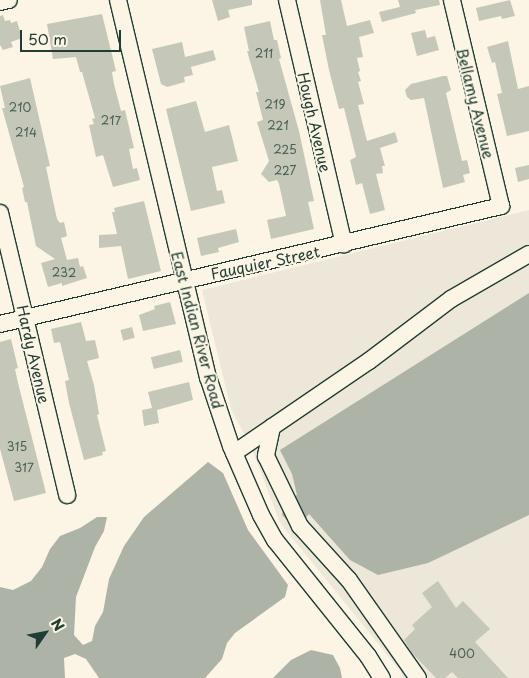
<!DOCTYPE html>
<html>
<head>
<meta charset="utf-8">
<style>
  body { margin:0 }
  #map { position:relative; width:529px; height:678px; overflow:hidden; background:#fcf5e5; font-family:"Playpen Sans",sans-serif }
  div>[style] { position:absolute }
  .built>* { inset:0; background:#ece7d8 }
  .water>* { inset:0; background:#aeb3a7 }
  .building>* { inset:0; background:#c5c7b9; transform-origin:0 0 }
  .roads { filter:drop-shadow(1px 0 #1f3d34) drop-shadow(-1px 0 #1f3d34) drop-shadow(0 1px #1f3d34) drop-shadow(0 -1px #1f3d34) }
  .minor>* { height:16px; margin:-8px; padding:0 8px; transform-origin:8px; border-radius:8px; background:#fcf5e5 }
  span { translate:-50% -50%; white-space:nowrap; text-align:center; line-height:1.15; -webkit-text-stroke:4px #fcf5e5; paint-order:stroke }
  .number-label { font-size:12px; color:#486055 }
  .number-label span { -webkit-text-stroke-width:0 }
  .street-label { font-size:15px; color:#1f3d34 }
  .north { position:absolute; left:20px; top:608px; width:50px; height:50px; -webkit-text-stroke:4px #fcf5e5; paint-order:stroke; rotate:57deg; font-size:14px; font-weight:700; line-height:20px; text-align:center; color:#1f3d34 }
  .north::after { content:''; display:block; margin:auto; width:18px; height:22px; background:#1f3d34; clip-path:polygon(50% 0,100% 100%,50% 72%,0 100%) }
  .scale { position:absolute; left:20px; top:30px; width:101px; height:22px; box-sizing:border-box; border:2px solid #1f3d34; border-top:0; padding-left:6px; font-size:15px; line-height:18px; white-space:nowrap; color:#1f3d34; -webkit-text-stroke:4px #fcf5e5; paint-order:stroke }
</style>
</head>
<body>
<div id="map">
  <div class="built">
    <div style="clip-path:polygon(529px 210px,529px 678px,403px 678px,402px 673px,280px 523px,252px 449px,231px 409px,202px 290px)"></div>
  </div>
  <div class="water">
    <div style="clip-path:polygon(529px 293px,529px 515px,428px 563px,378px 575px,350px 560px,309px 514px,304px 520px,289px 522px,282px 515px,285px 502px,297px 495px,292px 474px,280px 450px)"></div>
    <div style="clip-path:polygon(208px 462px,223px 473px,248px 530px,288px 585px,285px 597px,235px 633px,227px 643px,222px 659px,205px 678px,99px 678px,86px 659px,75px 654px,64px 658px,65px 678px,0 678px,0 587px,13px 590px,31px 581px,42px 567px,50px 549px,60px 536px,80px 528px,97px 517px,107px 517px,104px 531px,95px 547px,76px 597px,74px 635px,83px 645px,92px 641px,95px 626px,103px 612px,109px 579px,124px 546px,144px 517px)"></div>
    <div style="clip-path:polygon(311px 650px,333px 655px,340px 668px,342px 678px,273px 678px,291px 660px)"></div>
  </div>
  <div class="building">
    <div style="clip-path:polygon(212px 0,252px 0,252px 5px,228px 10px,230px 17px,218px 21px)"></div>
    <div style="clip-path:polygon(320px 0,341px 0,347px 26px,370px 20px,374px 33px,359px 37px,363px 57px,357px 58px,360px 71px,358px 72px,361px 81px,358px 82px,364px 104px,358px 105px,367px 141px,395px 132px,398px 142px,380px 148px,385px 166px,382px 166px,383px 173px,376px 174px,385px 210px,370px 214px,362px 183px,356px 185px,350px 160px,356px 157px,344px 108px,339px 109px,329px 70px,322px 35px,326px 35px)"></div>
    <div style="clip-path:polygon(398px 0,439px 0,440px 5px,415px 10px,416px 13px,382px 22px,379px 12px,400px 7px)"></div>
    <div style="clip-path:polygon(510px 0,515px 16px,502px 19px,501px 16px,479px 21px,476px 8px)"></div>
    <div style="clip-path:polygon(102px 14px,116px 71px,112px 72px,114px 84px,121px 111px,125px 110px,134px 148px,129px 149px,133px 169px,137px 168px,140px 180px,113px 187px,103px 155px,96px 157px,89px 125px,94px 124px,92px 119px,95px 118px,82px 72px,80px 72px,76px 57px,53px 59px,47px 24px)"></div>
    <div style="clip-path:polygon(3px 15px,5px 21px,10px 20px,11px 23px,17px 21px,22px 38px,11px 42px,13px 47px,3px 50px,0 45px,0 16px)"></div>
    <div style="clip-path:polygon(270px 21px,274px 40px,277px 40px,281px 58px,279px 59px,299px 131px,314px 201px,308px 202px,314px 229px,271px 239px,267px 220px,286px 216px,279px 184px,277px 180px,269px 182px,261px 174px,269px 161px,257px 122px,263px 120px,256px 92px,259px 92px,247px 51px,249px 51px,244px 27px)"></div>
    <div style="clip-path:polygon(425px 30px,427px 38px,435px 36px,439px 50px,417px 56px,411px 33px)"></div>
    <div style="clip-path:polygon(508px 41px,518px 89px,529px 86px,529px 131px,507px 136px,497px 94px,502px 93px,495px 62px,492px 63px,487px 47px)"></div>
    <div style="clip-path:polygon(182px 42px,185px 57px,213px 50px,216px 60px,191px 67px,193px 75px,184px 77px,185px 82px,167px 87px,161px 84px,152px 49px)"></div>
    <div style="clip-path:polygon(443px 76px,447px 76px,451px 90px,446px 93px,462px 161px,467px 160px,470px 173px,463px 175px,465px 182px,443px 188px,424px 98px,411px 100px,407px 97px,405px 90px,411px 84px)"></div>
    <div style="clip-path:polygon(30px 78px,50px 166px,46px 167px,52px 196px,57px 219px,60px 223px,64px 222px,67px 236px,61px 238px,67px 260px,78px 258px,80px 267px,83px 266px,87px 278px,62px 286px,62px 283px,48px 287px,41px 263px,55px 259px,36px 246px,27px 202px,25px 202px,22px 188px,24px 187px,2px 108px,5px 108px,0 86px)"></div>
    <div style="clip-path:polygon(196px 101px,205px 132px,229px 125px,238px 161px,212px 167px,217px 191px,222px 190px,225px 203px,191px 211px,166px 109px)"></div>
    <div style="clip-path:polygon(529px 165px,529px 179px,518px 182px,515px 168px)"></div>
    <div style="clip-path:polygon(144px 201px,161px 271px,128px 279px,121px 246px,99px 248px,99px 235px,117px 234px,112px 212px,115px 212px,114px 208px)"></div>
    <div style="clip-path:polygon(236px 229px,239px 242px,218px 248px,219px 252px,201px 256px,197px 238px)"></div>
    <div style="clip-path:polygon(170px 302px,176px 324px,143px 331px,139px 315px,155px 309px,154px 306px)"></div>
    <div style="clip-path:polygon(81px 322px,86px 341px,95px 340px,99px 358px,87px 361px,94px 385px,99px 414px,97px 415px,106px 451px,102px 452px,103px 455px,84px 460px,69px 403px,65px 381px,69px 380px,60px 342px,54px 343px,51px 329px)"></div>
    <div style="left:132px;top:327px;width:11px;height:12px;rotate:75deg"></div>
    <div style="clip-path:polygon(11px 339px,18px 368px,15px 369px,18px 383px,46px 493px,14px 501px,0 449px,0 342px)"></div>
    <div style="left:180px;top:350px;width:12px;height:30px;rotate:76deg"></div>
    <div style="clip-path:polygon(189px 382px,193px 400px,157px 410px,159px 423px,144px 426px,142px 410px,152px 408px,148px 392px)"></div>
    <div style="clip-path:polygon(438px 581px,456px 608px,463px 601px,490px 629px,475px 642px,508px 678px,458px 678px,452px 672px,445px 678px,436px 678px,412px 653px,404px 640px,415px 629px,412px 625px,432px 607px,422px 593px)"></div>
  </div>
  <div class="roads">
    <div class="minor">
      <div style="left:118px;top:0;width:388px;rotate:76.6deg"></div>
      <div style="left:208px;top:377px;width:73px;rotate:71.6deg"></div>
      <div style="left:231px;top:446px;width:75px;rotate:66.5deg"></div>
      <div style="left:261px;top:515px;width:29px;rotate:61deg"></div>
      <div style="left:275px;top:540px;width:149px;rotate:51.3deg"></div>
      <div style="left:368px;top:656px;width:26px;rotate:58deg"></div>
      <div style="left:287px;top:0;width:251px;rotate:76.9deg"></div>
      <div style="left:0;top:2px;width:9px;rotate:-13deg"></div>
      <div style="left:0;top:213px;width:290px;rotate:76.6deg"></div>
      <div style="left:0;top:324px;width:515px;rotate:-13.25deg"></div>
      <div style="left:501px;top:206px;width:212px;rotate:-103.4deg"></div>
      <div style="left:272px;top:427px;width:30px;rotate:102deg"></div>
      <div style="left:266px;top:456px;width:78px;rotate:64.1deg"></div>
      <div style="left:300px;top:526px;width:73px;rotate:47.8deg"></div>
      <div style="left:349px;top:580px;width:120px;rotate:54.9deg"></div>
      <div style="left:234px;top:453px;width:163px;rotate:-34.3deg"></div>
      <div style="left:369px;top:361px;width:103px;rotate:-37.1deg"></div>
      <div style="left:451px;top:299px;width:90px;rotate:-30deg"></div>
    </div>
  </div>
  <div class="number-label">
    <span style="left:264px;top:54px">211</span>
    <span style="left:275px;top:105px">219</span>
    <span style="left:20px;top:108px">210</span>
    <span style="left:111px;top:121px">217</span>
    <span style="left:278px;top:126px">221</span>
    <span style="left:26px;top:133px">214</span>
    <span style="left:285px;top:150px">225</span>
    <span style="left:285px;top:171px">227</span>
    <span style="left:64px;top:273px">232</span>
    <span style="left:17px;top:447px">315</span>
    <span style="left:24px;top:468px">317</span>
    <span style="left:462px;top:654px">400</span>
  </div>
  <div class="street-label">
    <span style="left:476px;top:103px;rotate:76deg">Bellamy Avenue</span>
    <span style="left:315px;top:122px;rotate:77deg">Hough Avenue</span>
    <span style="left:265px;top:262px;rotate:-12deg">Fauquier Street</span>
    <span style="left:198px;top:330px;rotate:75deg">East Indian River Road</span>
    <span style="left:34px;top:354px;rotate:77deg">Hardy Avenue</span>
  </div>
  <div class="north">N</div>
  <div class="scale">50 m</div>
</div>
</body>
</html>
